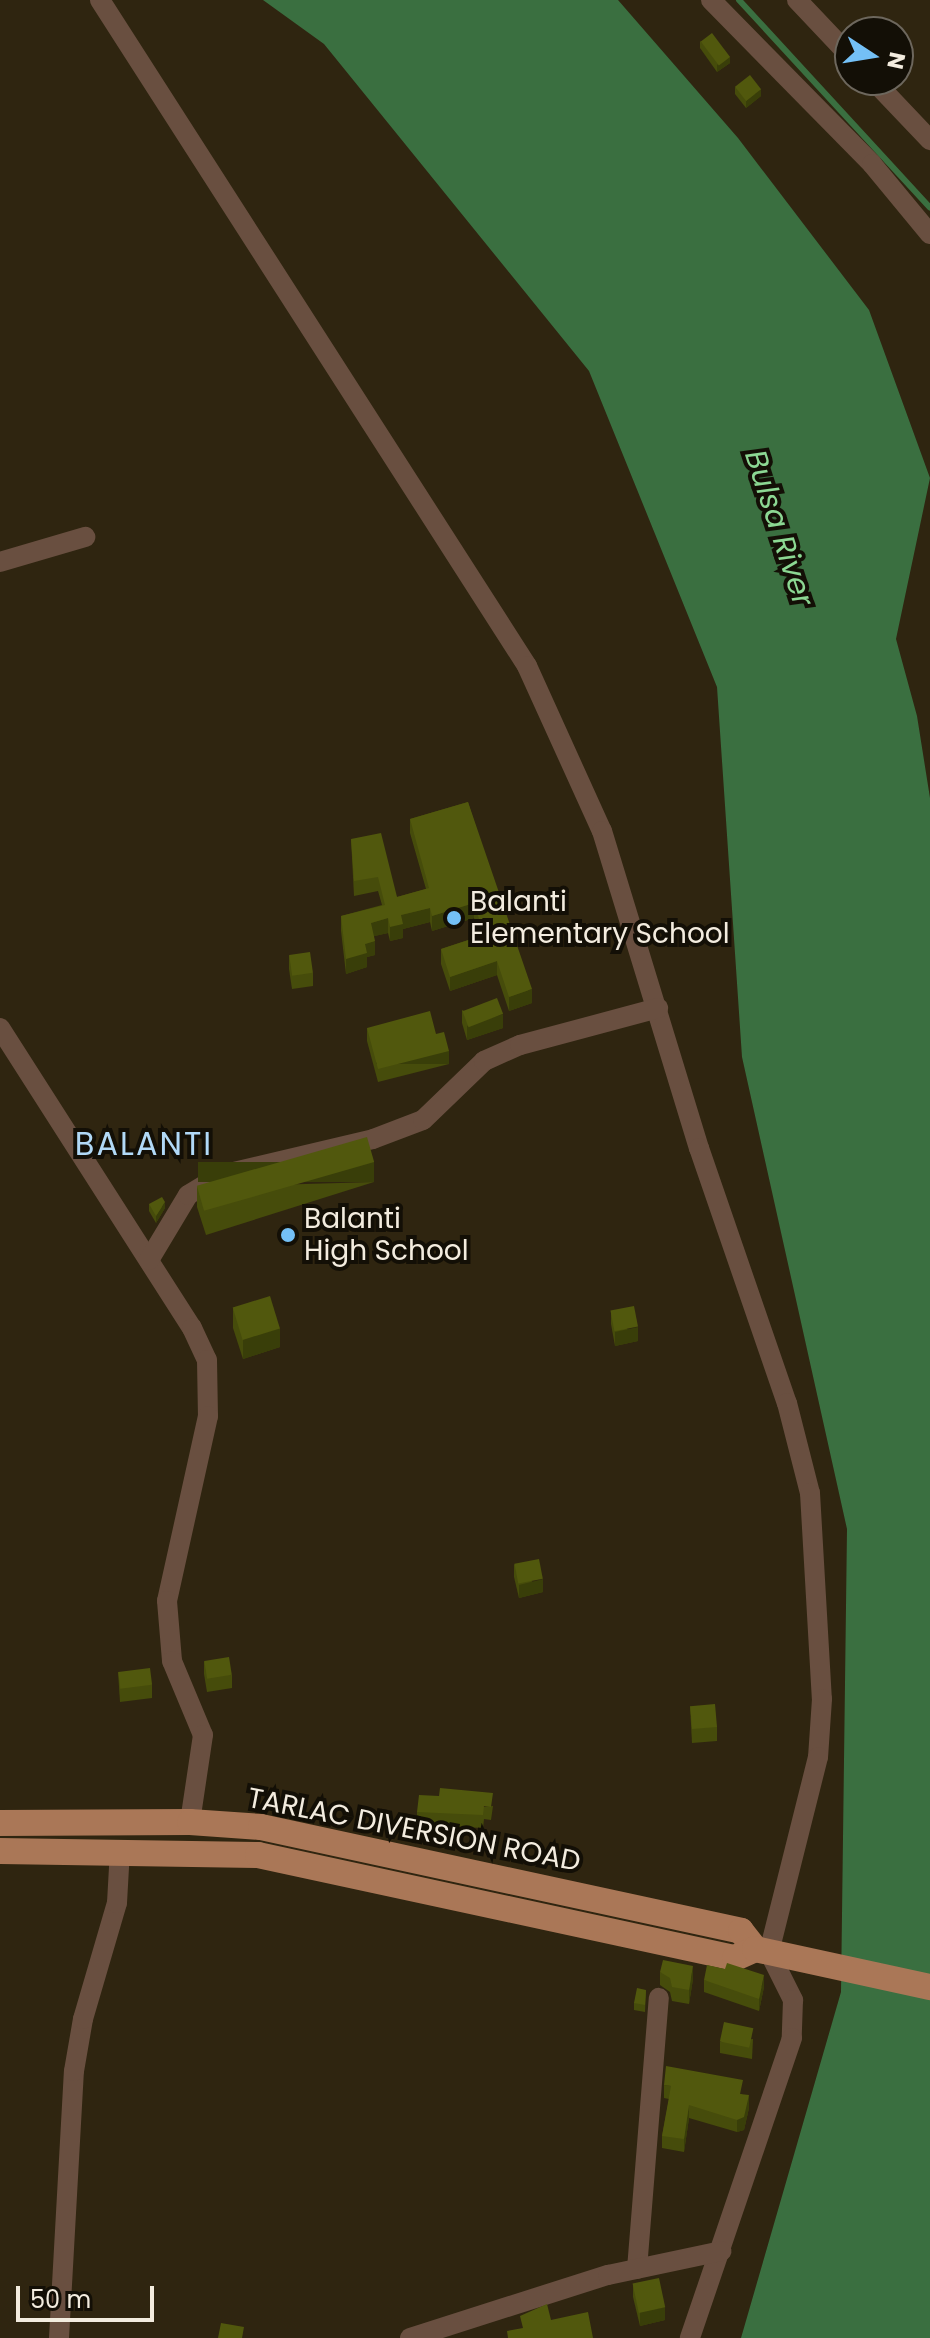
<!DOCTYPE html>
<html>
<head>
<meta charset="utf-8">
<style>
  body { margin:0 }
  #map { position:relative; width:930px; height:2338px; overflow:hidden; background:#2f2510; font-family:Poppins,sans-serif }
  div>[style] { position:absolute }
  .water>* { inset:0; background:#3a6f40 }
  .stream>* { height:6px; margin:-3px; padding:0 3px; transform-origin:3px; border-radius:3px; background:#3a6f40 }
  .minor>* { height:20px; margin:-10px; padding:0 10px; transform-origin:10px; border-radius:10px; background:#694f40 }
  .major>* { height:26px; margin:-13px; padding:0 13px; transform-origin:13px; border-radius:13px; background:#aa7757 }
  .wall>* { inset:0; background:#464c0b }
  .shaded-wall>* { inset:0; background:#393e09; transform-origin:0 0 }
  .building>* { inset:0; background:#51580d; transform-origin:0 0 }
  .dots>* { width:22px; height:22px; translate:-50% -50%; box-sizing:border-box; border:4px solid #130f06; border-radius:50% }
  span { translate:-50% -50%; white-space:nowrap; text-align:center; line-height:1.15; -webkit-text-stroke:8px #130f06; paint-order:stroke }
  .poi-label { font-size:28px; color:#f3ecdf }
  .left { translate:0 -50%; text-align:left }
  .street-label { font-size:28px; color:#f3ecdf }
  .water-label { font-size:30px; color:#8cd893; font-style:italic }
  .quarter-label { font-size:32px; color:#b1d9f7; letter-spacing:2px }
  .north { position:absolute; left:834px; top:16px; width:80px; height:80px; box-sizing:border-box; background:#130f06; border:2px solid #6d675d; border-radius:50%; rotate:102deg; font-size:22px; font-weight:700; line-height:32px; text-align:center; color:#f3ecdf }
  .north::after { content:''; display:block; margin:auto; width:28px; height:36px; background:#74c0f6; clip-path:polygon(50% 0,100% 100%,50% 72%,0 100%) }
  .scale { position:absolute; left:16px; top:2286px; width:138px; height:36px; box-sizing:border-box; border:4px solid #f3ecdf; border-top:0; padding-left:10px; font-size:24px; line-height:28px; white-space:nowrap; color:#f3ecdf; -webkit-text-stroke:6px #130f06; paint-order:stroke }
</style>
</head>
<body>
<div id="map">
  <div class="water">
    <div style="clip-path:polygon(263px 0,618px 0,738px 138px,869px 310px,930px 478px,896px 639px,917px 716px,930px 798px,930px 2338px,741px 2338px,841px 1992px,847px 1529px,742px 1057px,717px 687px,589px 371px,324px 44px)"></div>
  </div>
  <div class="stream">
    <div style="left:739px;top:0;width:282px;rotate:47.4deg"></div>
  </div>
  <div class="minor">
    <div style="left:100px;top:0;width:791px;rotate:57.33deg"></div>
    <div style="left:527px;top:666px;width:181px;rotate:65.6deg"></div>
    <div style="left:602px;top:831px;width:332px;rotate:73deg"></div>
    <div style="left:699px;top:1148px;width:270px;rotate:71deg"></div>
    <div style="left:787px;top:1403px;width:93px;rotate:75.7deg"></div>
    <div style="left:810px;top:1493px;width:206px;rotate:86.7deg"></div>
    <div style="left:822px;top:1699px;width:58px;rotate:93.9deg"></div>
    <div style="left:818px;top:1757px;width:201px;rotate:104.1deg"></div>
    <div style="left:769px;top:1952px;width:54px;rotate:63.4deg"></div>
    <div style="left:793px;top:2000px;width:38px;rotate:92deg"></div>
    <div style="left:792px;top:2038px;width:317px;rotate:108.8deg"></div>
    <div style="left:711px;top:0;width:230px;rotate:45.5deg"></div>
    <div style="left:872px;top:164px;width:91px;rotate:50.4deg"></div>
    <div style="left:797px;top:0;width:77px;rotate:46.6deg"></div>
    <div style="left:873px;top:80px;width:83px;rotate:46.5deg"></div>
    <div style="left:0;top:562px;width:89px;rotate:-16.4deg"></div>
    <div style="left:0;top:1028px;width:356px;rotate:57.4deg"></div>
    <div style="left:192px;top:1328px;width:35px;rotate:65deg"></div>
    <div style="left:207px;top:1360px;width:56px;rotate:89deg"></div>
    <div style="left:208px;top:1416px;width:189px;rotate:102.5deg"></div>
    <div style="left:167px;top:1601px;width:60px;rotate:85.2deg"></div>
    <div style="left:172px;top:1661px;width:80px;rotate:67.3deg"></div>
    <div style="left:203px;top:1735px;width:88px;rotate:98.5deg"></div>
    <div style="left:149px;top:1260px;width:76px;rotate:-59deg"></div>
    <div style="left:188px;top:1195px;width:39px;rotate:-31deg"></div>
    <div style="left:221px;top:1175px;width:156px;rotate:-13.3deg"></div>
    <div style="left:373px;top:1139px;width:53px;rotate:-20.8deg"></div>
    <div style="left:423px;top:1120px;width:85px;rotate:-44deg"></div>
    <div style="left:484px;top:1061px;width:39px;rotate:-24deg"></div>
    <div style="left:520px;top:1045px;width:143px;rotate:-15deg"></div>
    <div style="left:637px;top:2269px;width:272px;rotate:-85.4deg"></div>
    <div style="left:59px;top:2338px;width:267px;rotate:-86.8deg"></div>
    <div style="left:74px;top:2071px;width:53px;rotate:-80.2deg"></div>
    <div style="left:83px;top:2019px;width:121px;rotate:-73.7deg"></div>
    <div style="left:117px;top:1903px;width:53px;rotate:-86.8deg"></div>
    <div style="left:410px;top:2338px;width:208px;rotate:-17.7deg"></div>
    <div style="left:608px;top:2275px;width:116px;rotate:-11.9deg"></div>
  </div>
  <div class="major">
    <div style="left:0;top:1823px;width:190px;rotate:-0.3deg"></div>
    <div style="left:190px;top:1822px;width:71px;rotate:4deg"></div>
    <div style="left:261px;top:1827px;width:491px;rotate:12.2deg"></div>
    <div style="left:741px;top:1931px;width:23px;rotate:52deg"></div>
    <div style="left:0;top:1851px;width:258px;rotate:0.9deg"></div>
    <div style="left:258px;top:1855px;width:488px;rotate:12.2deg"></div>
    <div style="left:735px;top:1958px;width:22px;rotate:-24deg"></div>
    <div style="left:755px;top:1949px;width:179px;rotate:12.3deg"></div>
  </div>
  <div class="wall">
    <div style="clip-path:polygon(700px 41px,730px 63px,717px 72px,700px 48px)"></div>
    <div style="clip-path:polygon(735px 87px,761px 96px,746px 108px,735px 94px)"></div>
    <div style="clip-path:polygon(468px 802px,532px 1003px,509px 1011px,497px 975px,450px 991px,441px 964px,441px 949px,480px 936px,474px 918px,432px 931px,430px 922px,403px 929px,403px 938px,390px 941px,388px 933px,374px 936px,375px 955px,367px 957px,367px 967px,346px 974px,341px 931px,341px 916px,382px 905px,378px 891px,354px 896px,351px 839px,397px 897px,426px 889px,410px 833px,410px 819px)"></div>
    <div style="clip-path:polygon(289px 955px,313px 973px,313px 986px,292px 989px,289px 969px)"></div>
    <div style="clip-path:polygon(462px 1010px,503px 1028px,467px 1040px,462px 1023px)"></div>
    <div style="clip-path:polygon(367px 1028px,436px 1034px,449px 1064px,378px 1082px,367px 1041px)"></div>
    <div style="clip-path:polygon(374px 1182px,206px 1235px,197px 1207px,197px 1187px)"></div>
    <div style="clip-path:polygon(149px 1204px,165px 1208px,156px 1223px,149px 1211px)"></div>
    <div style="clip-path:polygon(233px 1308px,280px 1347px,243px 1359px,233px 1328px)"></div>
    <div style="clip-path:polygon(611px 1311px,638px 1341px,615px 1346px,611px 1324px)"></div>
    <div style="clip-path:polygon(514px 1564px,543px 1592px,519px 1598px,514px 1577px)"></div>
    <div style="clip-path:polygon(204px 1661px,232px 1675px,232px 1688px,207px 1692px,204px 1674px)"></div>
    <div style="clip-path:polygon(118px 1672px,152px 1685px,152px 1698px,120px 1702px)"></div>
    <div style="clip-path:polygon(690px 1706px,717px 1727px,717px 1741px,692px 1743px)"></div>
    <div style="clip-path:polygon(493px 1806px,491px 1820px,484px 1819px,483px 1828px,417px 1825px,417px 1812px)"></div>
    <div style="clip-path:polygon(660px 1972px,693px 1979px,689px 2004px,672px 2001px,670px 1992px,660px 1985px)"></div>
    <div style="clip-path:polygon(704px 1980px,764px 1987px,759px 2011px,704px 1992px)"></div>
    <div style="clip-path:polygon(646px 1990px,645px 2012px,634px 2010px,634px 2003px)"></div>
    <div style="clip-path:polygon(753px 2039px,752px 2059px,720px 2053px,720px 2042px)"></div>
    <div style="clip-path:polygon(664px 2085px,742px 2094px,749px 2108px,744px 2130px,737px 2132px,689px 2118px,684px 2152px,662px 2148px,662px 2136px,669px 2099px,664px 2098px)"></div>
    <div style="clip-path:polygon(633px 2284px,665px 2320px,640px 2326px,633px 2297px)"></div>
  </div>
  <div class="shaded-wall">
    <div style="clip-path:polygon(730px 57px,730px 63px,717px 72px,717px 65px)"></div>
    <div style="clip-path:polygon(761px 89px,761px 96px,746px 108px,746px 101px)"></div>
    <div style="clip-path:polygon(474px 903px,474px 918px,432px 931px,432px 916px)"></div>
    <div style="clip-path:polygon(430px 908px,430px 922px,403px 929px,403px 938px,390px 941px,390px 927px,401px 915px)"></div>
    <div style="clip-path:polygon(388px 918px,388px 933px,371px 937px,371px 923px)"></div>
    <div style="clip-path:polygon(375px 941px,375px 955px,367px 957px,367px 967px,346px 974px,346px 959px,365px 944px)"></div>
    <div style="clip-path:polygon(497px 961px,497px 975px,450px 991px,450px 977px)"></div>
    <div style="clip-path:polygon(532px 989px,532px 1003px,509px 1011px,509px 997px)"></div>
    <div style="clip-path:polygon(503px 1014px,503px 1028px,467px 1040px,467px 1026px)"></div>
    <div style="left:449px;top:1051px;width:13px;height:73px;rotate:90deg"></div>
    <div style="left:374px;top:1162px;width:20px;height:176px;rotate:90deg"></div>
    <div style="clip-path:polygon(165px 1202px,165px 1208px,156px 1223px,156px 1216px)"></div>
    <div style="clip-path:polygon(638px 1327px,638px 1341px,615px 1346px,615px 1332px)"></div>
    <div style="clip-path:polygon(280px 1328px,280px 1347px,243px 1359px,243px 1339px)"></div>
    <div style="clip-path:polygon(543px 1579px,543px 1592px,519px 1598px,519px 1585px)"></div>
    <div style="clip-path:polygon(693px 1966px,693px 1979px,689px 2004px,689px 1990px)"></div>
    <div style="clip-path:polygon(764px 1975px,764px 1987px,759px 2011px,759px 1999px)"></div>
    <div style="clip-path:polygon(749px 2095px,749px 2108px,744px 2130px,737px 2132px,737px 2120px)"></div>
    <div style="clip-path:polygon(689px 2105px,689px 2118px,684px 2152px,684px 2139px)"></div>
    <div style="clip-path:polygon(665px 2307px,665px 2320px,640px 2326px,640px 2312px)"></div>
  </div>
  <div class="building">
    <div style="left:712px;top:33px;width:30px;height:14px;rotate:53deg"></div>
    <div style="left:750px;top:75px;width:18px;height:19px;rotate:52deg"></div>
    <div style="clip-path:polygon(468px 802px,532px 989px,509px 997px,497px 961px,450px 977px,441px 949px,484px 935px,474px 903px,432px 916px,430px 908px,401px 915px,403px 924px,390px 927px,388px 918px,371px 923px,375px 941px,365px 944px,367px 953px,346px 959px,341px 916px,385px 905px,378px 877px,354px 881px,351px 839px,381px 833px,397px 897px,429px 888px,410px 819px)"></div>
    <div style="left:310px;top:952px;width:21px;height:21px;rotate:82deg"></div>
    <div style="left:497px;top:998px;width:17px;height:37px;rotate:69deg"></div>
    <div style="clip-path:polygon(430px 1011px,436px 1034px,444px 1032px,449px 1051px,378px 1069px,367px 1028px)"></div>
    <div style="left:367px;top:1137px;width:26px;height:177px;rotate:74deg"></div>
    <div style="clip-path:polygon(162px 1197px,165px 1202px,156px 1216px,149px 1204px)"></div>
    <div style="left:270px;top:1296px;width:34px;height:39px;rotate:73deg"></div>
    <div style="left:634px;top:1306px;width:21px;height:24px;rotate:79deg"></div>
    <div style="left:539px;top:1559px;width:20px;height:25px;rotate:79deg"></div>
    <div style="left:229px;top:1657px;width:18px;height:25px;rotate:81deg"></div>
    <div style="left:150px;top:1668px;width:17px;height:32px;rotate:83deg"></div>
    <div style="left:715px;top:1704px;width:23px;height:25px;rotate:85deg"></div>
    <div style="clip-path:polygon(440px 1788px,493px 1793px,491px 1807px,484px 1806px,483px 1815px,417px 1812px,419px 1795px,439px 1796px)"></div>
    <div style="clip-path:polygon(663px 1960px,693px 1966px,689px 1990px,672px 1987px,670px 1978px,660px 1972px)"></div>
    <div style="clip-path:polygon(727px 1963px,764px 1975px,759px 1999px,704px 1980px,707px 1965px,725px 1969px)"></div>
    <div style="clip-path:polygon(637px 1988px,646px 1990px,645px 2005px,634px 2003px)"></div>
    <div style="left:724px;top:2022px;width:30px;height:20px;rotate:12deg"></div>
    <div style="clip-path:polygon(666px 2066px,743px 2080px,740px 2094px,749px 2095px,744px 2117px,737px 2120px,689px 2105px,684px 2139px,662px 2136px,671px 2086px,664px 2085px)"></div>
    <div style="left:659px;top:2278px;width:30px;height:27px;rotate:78deg"></div>
    <div style="clip-path:polygon(547px 2304px,551px 2320px,588px 2312px,593px 2338px,508px 2338px,507px 2331px,523px 2328px,520px 2316px)"></div>
    <div style="clip-path:polygon(221px 2323px,244px 2327px,242px 2338px,218px 2338px)"></div>
  </div>
  <div class="dots">
    <div style="left:454px;top:918px;background:#74c0f6"></div>
    <div style="left:288px;top:1235px;background:#74c0f6"></div>
  </div>
  <div class="poi-label">
    <span class="left" style="left:470px;top:918px">Balanti<br>Elementary School</span>
    <span class="left" style="left:304px;top:1235px">Balanti<br>High School</span>
  </div>
  <div class="street-label">
    <span style="left:414px;top:1830px;rotate:11deg">TARLAC DIVERSION ROAD</span>
  </div>
  <div class="water-label">
    <span style="left:779px;top:528px;rotate:72deg">Bulsa River</span>
  </div>
  <div class="quarter-label">
    <span style="left:144px;top:1144px">BALANTI</span>
  </div>
  <div class="north">N</div>
  <div class="scale">50 m</div>
</div>
</body>
</html>
